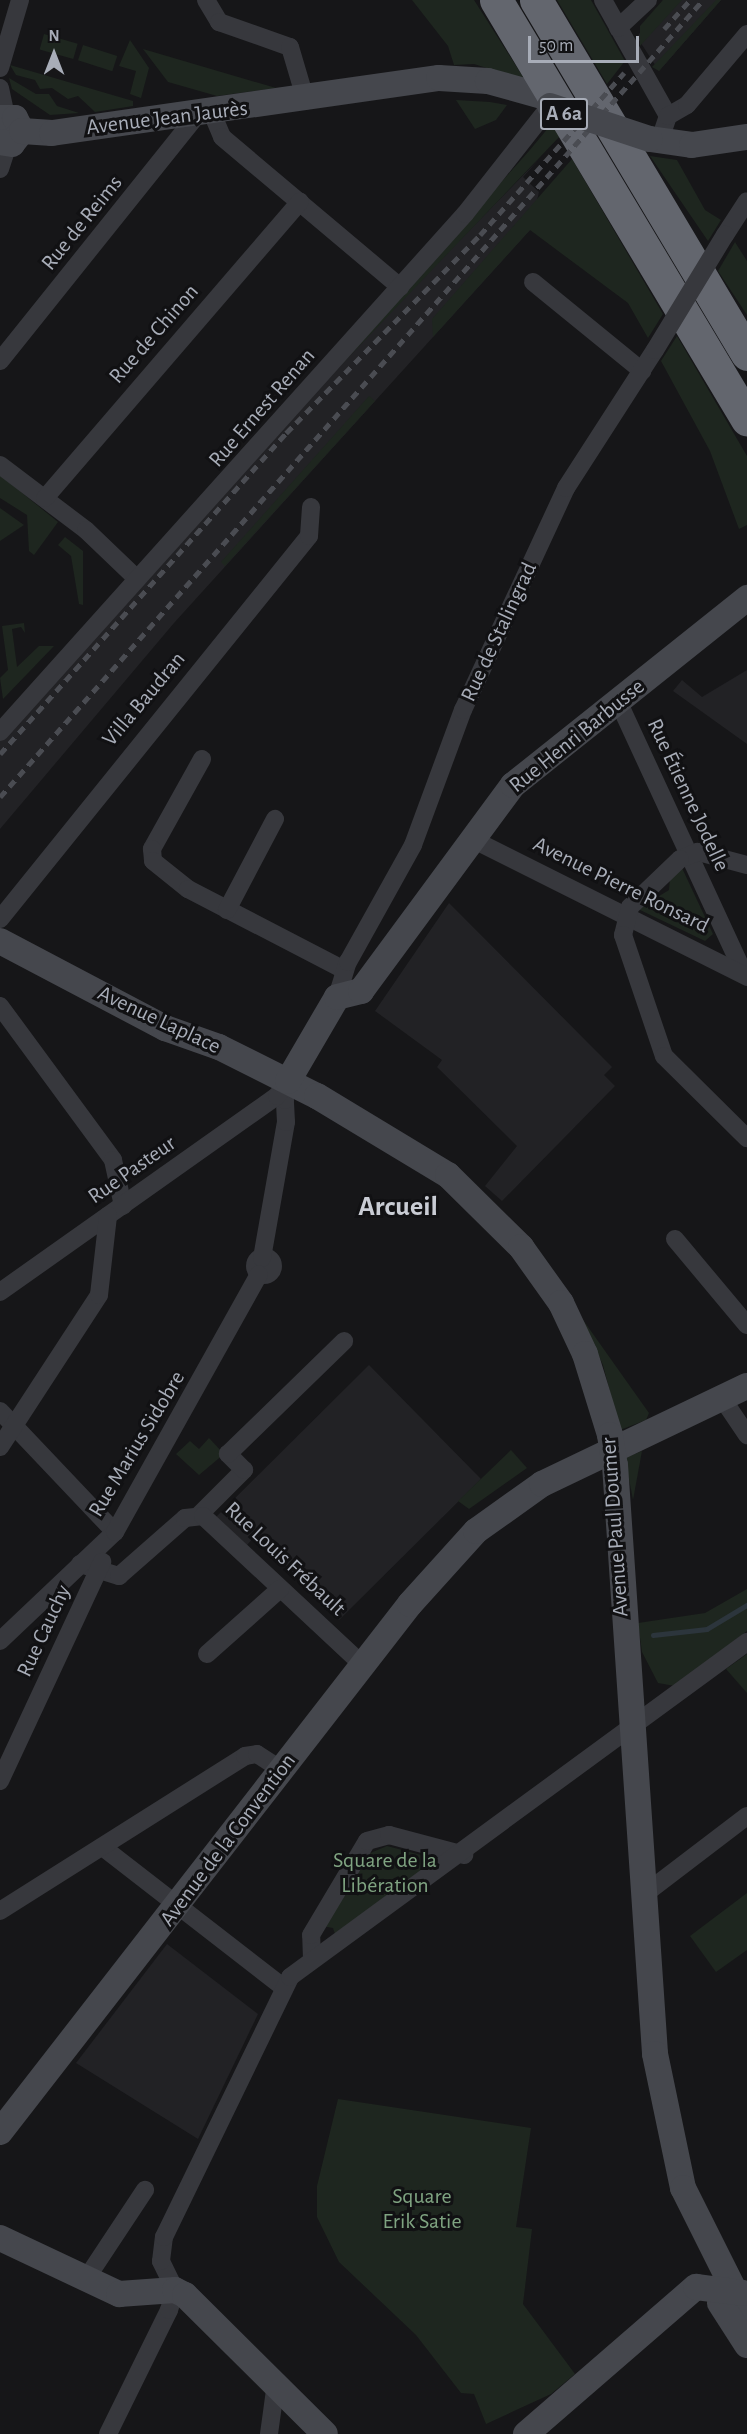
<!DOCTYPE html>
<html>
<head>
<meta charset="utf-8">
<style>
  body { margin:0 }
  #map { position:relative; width:747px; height:2434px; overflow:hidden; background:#161618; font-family:"Alegreya Sans",sans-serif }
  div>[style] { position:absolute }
  .built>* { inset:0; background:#222225 }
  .green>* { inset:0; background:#1e261f; transform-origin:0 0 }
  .stream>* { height:4.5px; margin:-2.25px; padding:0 2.25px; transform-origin:2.25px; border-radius:2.25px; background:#2c353c }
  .street>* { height:18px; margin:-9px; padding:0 9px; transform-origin:9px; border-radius:9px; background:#37383d }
  .street>.ring { margin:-9px; padding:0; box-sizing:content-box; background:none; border:18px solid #37383d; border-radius:50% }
  .secondary>* { height:26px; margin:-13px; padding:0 13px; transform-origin:13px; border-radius:13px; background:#45474d }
  .highway>* { height:33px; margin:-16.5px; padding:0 16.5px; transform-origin:16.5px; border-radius:16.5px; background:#63666e }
  .rail>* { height:4.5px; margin-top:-2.25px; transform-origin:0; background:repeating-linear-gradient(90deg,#4a4c52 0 8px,transparent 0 14px) }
  .street-bridge>* { height:18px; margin:-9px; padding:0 9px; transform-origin:9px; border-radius:9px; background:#37383d }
  .secondary-bridge>* { height:26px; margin:-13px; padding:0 13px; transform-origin:13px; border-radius:13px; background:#45474d }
  span { translate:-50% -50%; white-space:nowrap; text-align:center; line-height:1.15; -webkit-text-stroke:6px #111113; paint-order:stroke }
  .shield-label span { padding:2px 4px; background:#111113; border:2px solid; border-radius:4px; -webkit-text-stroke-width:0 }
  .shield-label { font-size:21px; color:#a8adb8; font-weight:700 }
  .street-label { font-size:22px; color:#a8adb8 }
  .park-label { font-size:22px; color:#7fa381 }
  .district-label { font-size:28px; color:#c9ccd4; font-weight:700 }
  .north { position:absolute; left:24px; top:24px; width:60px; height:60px; -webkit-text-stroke:4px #111113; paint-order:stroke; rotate:0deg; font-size:16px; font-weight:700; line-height:24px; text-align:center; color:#a8adb8 }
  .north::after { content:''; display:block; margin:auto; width:21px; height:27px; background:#a8adb8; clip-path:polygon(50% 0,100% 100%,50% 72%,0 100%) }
  .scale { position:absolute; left:528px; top:36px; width:111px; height:27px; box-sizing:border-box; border:3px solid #a8adb8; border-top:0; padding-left:8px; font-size:18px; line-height:21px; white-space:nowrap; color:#a8adb8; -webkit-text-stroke:4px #111113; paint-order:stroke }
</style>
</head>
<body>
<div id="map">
  <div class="built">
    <div style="clip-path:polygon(663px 0,721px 0,659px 71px,637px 37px)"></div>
    <div style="clip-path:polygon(540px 158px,523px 177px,539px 192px,530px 230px,174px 623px,0 829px,0 740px,335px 368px)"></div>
    <div style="clip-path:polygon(747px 670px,747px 744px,673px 691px,682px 680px,702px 697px)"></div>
    <div style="clip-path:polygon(449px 903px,612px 1067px,604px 1075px,615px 1086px,502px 1201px,485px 1186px,517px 1146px,437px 1067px,442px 1060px,375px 1011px)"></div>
    <div style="clip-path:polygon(369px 1365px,481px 1479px,339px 1620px,256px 1535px,247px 1545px,216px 1517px)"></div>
    <div style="clip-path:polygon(167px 1944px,258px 2014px,198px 2139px,76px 2063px)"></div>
  </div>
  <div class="green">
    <div style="clip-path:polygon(412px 0,474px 0,525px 80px,474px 64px,454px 65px,448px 46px)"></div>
    <div style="clip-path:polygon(557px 0,591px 0,625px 61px,607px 84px)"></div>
    <div style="clip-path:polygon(663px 0,682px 0,640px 46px,640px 26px)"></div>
    <div style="clip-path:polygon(716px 0,721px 0,659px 71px,652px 67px)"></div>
    <div style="left:44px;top:34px;width:35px;height:16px;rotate:16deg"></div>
    <div style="clip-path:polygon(130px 40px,149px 68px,141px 98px,130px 94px,136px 71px,119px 66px)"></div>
    <div style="left:83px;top:45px;width:36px;height:16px;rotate:18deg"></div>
    <div style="clip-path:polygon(143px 49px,276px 88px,217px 96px,168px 82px)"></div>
    <div style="clip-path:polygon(10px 65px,133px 101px,133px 106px,95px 112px,78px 96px,68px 99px,52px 88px,40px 89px,35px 80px,16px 75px)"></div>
    <div style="clip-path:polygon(9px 78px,36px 94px,49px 94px,57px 106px,79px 113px,50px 115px,12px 89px)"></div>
    <div style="clip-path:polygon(456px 100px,490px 102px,507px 105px,496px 120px,475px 129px)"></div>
    <div style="clip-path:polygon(554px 121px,562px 134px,303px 405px,529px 151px)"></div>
    <div style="clip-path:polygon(650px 156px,677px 160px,705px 210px,721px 220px,708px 241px)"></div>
    <div style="clip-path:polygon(572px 159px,663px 314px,648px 338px,628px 303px,530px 230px,433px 337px,432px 319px)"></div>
    <div style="clip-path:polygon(735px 242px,747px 261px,747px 315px,718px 271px)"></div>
    <div style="clip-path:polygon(677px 336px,747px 456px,747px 525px,739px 529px,710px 451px,661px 361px)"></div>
    <div style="clip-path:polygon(369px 396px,375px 401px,225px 566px,221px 562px)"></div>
    <div style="clip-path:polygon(0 475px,58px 522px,34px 555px,29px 551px,27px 515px,0 498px)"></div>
    <div style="clip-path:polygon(0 508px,24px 525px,0 541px)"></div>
    <div style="clip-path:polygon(65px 537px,83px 551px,83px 605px,79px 604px,71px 556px,58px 545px)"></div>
    <div style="clip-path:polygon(24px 623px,25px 633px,21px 627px,12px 629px,17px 667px,39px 646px,54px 646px,3px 699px,0 678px,8px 670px,2px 626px)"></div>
    <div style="clip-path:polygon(682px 868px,713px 934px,705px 941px,638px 909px,669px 890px,670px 879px)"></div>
    <div style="clip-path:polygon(581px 1317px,649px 1413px,646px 1420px,620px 1430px,603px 1365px)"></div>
    <div style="clip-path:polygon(209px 1438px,224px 1454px,199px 1475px,176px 1454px,190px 1441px,199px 1449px)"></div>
    <div style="clip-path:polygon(511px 1450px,527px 1468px,469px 1509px,458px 1501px)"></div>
    <div style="clip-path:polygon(642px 1451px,633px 1500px,625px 1458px)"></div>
    <div style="clip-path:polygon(747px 1589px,747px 1631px,675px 1686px,658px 1683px,642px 1652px,638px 1623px,705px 1613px)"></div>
    <div style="clip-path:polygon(747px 1654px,747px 1693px,726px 1669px)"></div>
    <div style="clip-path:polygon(387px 1846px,425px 1856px,431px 1870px,335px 1934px,333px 1928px,322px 1926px,368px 1854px)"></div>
    <div style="clip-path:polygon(747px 1893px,747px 1950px,716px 1972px,690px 1936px)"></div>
    <div style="clip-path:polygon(338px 2099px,531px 2128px,516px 2227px,532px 2229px,523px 2304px,575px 2374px,551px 2394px,486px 2424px,474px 2394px,461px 2393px,416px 2335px,339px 2262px,317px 2217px,317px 2186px)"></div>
  </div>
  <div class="stream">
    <div style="left:653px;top:1635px;width:54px;rotate:-6.3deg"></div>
    <div style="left:707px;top:1629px;width:47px;rotate:-31deg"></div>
  </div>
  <div class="street">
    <div style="left:206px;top:0;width:26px;rotate:59deg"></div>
    <div style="left:219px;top:22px;width:75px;rotate:19.4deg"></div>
    <div style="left:290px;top:47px;width:56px;rotate:73.5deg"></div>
    <div style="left:603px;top:0;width:133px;rotate:60.7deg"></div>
    <div style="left:668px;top:116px;width:28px;rotate:109deg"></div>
    <div style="left:618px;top:28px;width:41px;rotate:-43deg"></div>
    <div style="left:0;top:68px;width:71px;rotate:-73.6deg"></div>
    <div style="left:0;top:88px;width:29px;rotate:78deg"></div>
    <div style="left:212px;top:113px;width:26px;rotate:67deg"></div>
    <div style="left:222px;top:137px;width:233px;rotate:40.1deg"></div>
    <div style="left:668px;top:116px;width:22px;rotate:-30deg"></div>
    <div style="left:687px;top:105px;width:93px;rotate:-49.8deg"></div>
    <div style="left:0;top:169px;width:25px;rotate:-72deg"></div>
    <div style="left:725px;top:235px;width:40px;rotate:-57.1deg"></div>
    <div style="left:533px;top:282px;width:141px;rotate:39.2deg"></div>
    <div style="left:0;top:361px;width:317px;rotate:-51.3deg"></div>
    <div style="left:0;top:465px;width:108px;rotate:37.1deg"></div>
    <div style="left:86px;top:530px;width:68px;rotate:43.8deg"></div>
    <div style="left:45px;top:498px;width:391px;rotate:-49.3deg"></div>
    <div style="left:618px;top:701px;width:301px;rotate:65.2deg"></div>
    <div style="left:0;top:732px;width:696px;rotate:-48.09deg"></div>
    <div style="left:465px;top:214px;width:137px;rotate:-51.8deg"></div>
    <div style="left:202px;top:759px;width:103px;rotate:119.1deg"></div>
    <div style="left:152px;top:849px;width:12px;rotate:85deg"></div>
    <div style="left:153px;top:861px;width:45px;rotate:38.7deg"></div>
    <div style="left:188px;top:889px;width:176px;rotate:27.4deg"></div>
    <div style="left:472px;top:839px;width:308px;rotate:26.6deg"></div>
    <div style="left:747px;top:865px;width:51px;rotate:-165.1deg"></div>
    <div style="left:698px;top:852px;width:19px;rotate:159deg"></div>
    <div style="left:680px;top:859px;width:69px;rotate:136.2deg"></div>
    <div style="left:630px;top:907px;width:29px;rotate:104deg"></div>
    <div style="left:623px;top:935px;width:128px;rotate:71.3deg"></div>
    <div style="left:664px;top:1056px;width:117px;rotate:44.7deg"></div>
    <div style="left:227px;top:910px;width:103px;rotate:-62.2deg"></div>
    <div style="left:0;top:919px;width:492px;rotate:-51.1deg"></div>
    <div style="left:309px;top:536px;width:29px;rotate:-86deg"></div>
    <div style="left:337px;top:997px;width:37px;rotate:-73deg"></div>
    <div style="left:348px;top:962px;width:134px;rotate:-60.9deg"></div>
    <div style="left:413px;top:845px;width:144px;rotate:-69.7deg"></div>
    <div style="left:463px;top:710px;width:245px;rotate:-65.1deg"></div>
    <div style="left:566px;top:488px;width:164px;rotate:-57.2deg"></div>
    <div style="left:0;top:1006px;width:191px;rotate:53.7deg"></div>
    <div style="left:113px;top:1160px;width:47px;rotate:77.7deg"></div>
    <div style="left:675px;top:1239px;width:112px;rotate:50.1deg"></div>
    <div class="ring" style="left:255px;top:1257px;width:0;height:0"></div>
    <div style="left:262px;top:1258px;width:138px;rotate:-80deg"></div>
    <div style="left:286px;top:1122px;width:22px;rotate:-93deg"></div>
    <div style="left:285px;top:1100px;width:9px;rotate:-153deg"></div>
    <div style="left:0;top:1292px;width:339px;rotate:-35.3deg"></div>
    <div style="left:277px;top:1096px;width:19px;rotate:-54deg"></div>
    <div style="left:722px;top:1398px;width:45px;rotate:56deg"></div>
    <div style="left:0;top:1411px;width:167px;rotate:46.5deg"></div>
    <div style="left:0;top:1447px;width:181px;rotate:-56.9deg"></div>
    <div style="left:99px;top:1295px;width:80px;rotate:-83.5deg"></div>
    <div style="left:199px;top:1515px;width:64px;rotate:-45deg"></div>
    <div style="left:244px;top:1470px;width:23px;rotate:-135deg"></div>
    <div style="left:228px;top:1454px;width:162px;rotate:-44.2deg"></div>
    <div style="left:80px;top:1564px;width:41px;rotate:17.1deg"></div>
    <div style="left:119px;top:1576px;width:88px;rotate:-41.3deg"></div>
    <div style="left:185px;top:1518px;width:18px;rotate:-6deg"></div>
    <div style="left:203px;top:1516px;width:219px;rotate:43deg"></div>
    <div style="left:0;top:1641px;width:158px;rotate:-43.5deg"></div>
    <div style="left:115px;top:1532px;width:295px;rotate:-60.8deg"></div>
    <div style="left:207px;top:1654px;width:98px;rotate:-41.7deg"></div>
    <div style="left:0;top:1781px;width:242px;rotate:-65deg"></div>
    <div style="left:105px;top:1849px;width:225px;rotate:37.8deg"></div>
    <div style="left:642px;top:1896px;width:132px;rotate:-37.3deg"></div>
    <div style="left:0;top:1911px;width:290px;rotate:-32.3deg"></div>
    <div style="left:245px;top:1756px;width:12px;rotate:-9deg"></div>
    <div style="left:257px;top:1754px;width:30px;rotate:33deg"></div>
    <div style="left:312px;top:1959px;width:24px;rotate:-92deg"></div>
    <div style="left:311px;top:1935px;width:109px;rotate:-59.2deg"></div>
    <div style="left:367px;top:1841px;width:23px;rotate:-15deg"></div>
    <div style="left:389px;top:1835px;width:78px;rotate:14.9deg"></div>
    <div style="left:86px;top:2279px;width:107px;rotate:-56.5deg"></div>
    <div style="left:108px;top:2434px;width:138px;rotate:-63.8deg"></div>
    <div style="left:169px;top:2310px;width:21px;rotate:-73deg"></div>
    <div style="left:175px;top:2290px;width:32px;rotate:-116deg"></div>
    <div style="left:161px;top:2261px;width:24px;rotate:-83deg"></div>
    <div style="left:164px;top:2237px;width:289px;rotate:-64.1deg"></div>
    <div style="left:290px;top:1977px;width:567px;rotate:-36.24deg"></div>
    <div style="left:269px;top:2434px;width:51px;rotate:-82.2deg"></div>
  </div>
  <div class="secondary">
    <div style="left:0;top:118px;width:15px"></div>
    <div style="left:15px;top:118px;width:15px;rotate:62deg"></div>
    <div style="left:22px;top:131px;width:16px;rotate:128deg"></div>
    <div style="left:12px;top:144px;width:12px;rotate:-171deg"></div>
    <div style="left:22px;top:131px;width:30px;rotate:4deg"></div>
    <div style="left:52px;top:133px;width:391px;rotate:-8.1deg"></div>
    <div style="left:439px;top:78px;width:49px;rotate:3.5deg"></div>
    <div style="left:488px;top:81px;width:67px;rotate:15.5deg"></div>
    <div style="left:650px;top:139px;width:42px;rotate:8.1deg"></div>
    <div style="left:692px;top:145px;width:56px;rotate:-8.3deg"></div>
    <div style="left:0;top:941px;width:187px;rotate:27.8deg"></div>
    <div style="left:165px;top:1028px;width:57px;rotate:19.4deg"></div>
    <div style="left:219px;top:1047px;width:110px;rotate:26.6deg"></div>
    <div style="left:317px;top:1096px;width:153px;rotate:31.1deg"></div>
    <div style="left:448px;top:1175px;width:103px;rotate:44.6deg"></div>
    <div style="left:521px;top:1247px;width:69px;rotate:54.5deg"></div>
    <div style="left:561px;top:1303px;width:56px;rotate:64.8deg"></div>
    <div style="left:585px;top:1354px;width:85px;rotate:72.8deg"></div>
    <div style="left:288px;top:1081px;width:97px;rotate:-59.7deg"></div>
    <div style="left:337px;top:997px;width:25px;rotate:-14deg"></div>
    <div style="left:361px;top:991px;width:256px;rotate:-53.6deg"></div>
    <div style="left:513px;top:785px;width:300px;rotate:-38.6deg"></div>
    <div style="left:615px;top:1465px;width:590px;rotate:86.11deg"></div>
    <div style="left:655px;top:2054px;width:137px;rotate:78.2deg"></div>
    <div style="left:683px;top:2188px;width:143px;rotate:63.4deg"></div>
    <div style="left:0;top:2132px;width:668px;rotate:-52.17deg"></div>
    <div style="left:410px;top:1604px;width:98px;rotate:-47.9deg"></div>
    <div style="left:476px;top:1531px;width:81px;rotate:-35.5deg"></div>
    <div style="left:542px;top:1484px;width:227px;rotate:-25.6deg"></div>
    <div style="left:0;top:2238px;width:132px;rotate:25.2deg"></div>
    <div style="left:119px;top:2294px;width:56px;rotate:-4.1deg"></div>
    <div style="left:175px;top:2290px;width:11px;rotate:27deg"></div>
    <div style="left:185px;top:2295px;width:197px;rotate:44.8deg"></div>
    <div style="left:720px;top:2303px;width:50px;rotate:57.3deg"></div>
    <div style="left:526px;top:2434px;width:225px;rotate:-40.9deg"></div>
    <div style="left:696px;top:2287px;width:47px;rotate:7.3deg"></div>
  </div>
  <div class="highway">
    <div style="left:496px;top:0;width:489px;rotate:59.1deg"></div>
    <div style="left:536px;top:0;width:412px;rotate:59.2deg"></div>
  </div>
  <div class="rail">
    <div style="left:664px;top:29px;width:39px;rotate:-48deg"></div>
    <div style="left:0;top:754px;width:430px;rotate:-48.3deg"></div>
    <div style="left:286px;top:433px;width:277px;rotate:-45.6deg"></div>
    <div style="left:480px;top:235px;width:217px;rotate:-48.4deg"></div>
    <div style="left:0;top:797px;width:1063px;rotate:-48.59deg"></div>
  </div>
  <div class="street-bridge">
    <div style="left:655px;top:350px;width:135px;rotate:-58.7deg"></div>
  </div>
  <div class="secondary-bridge">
    <div style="left:550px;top:106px;width:105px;rotate:18.3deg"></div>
    <div style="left:610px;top:1435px;width:30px;rotate:81deg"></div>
  </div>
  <div class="shield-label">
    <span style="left:564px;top:114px">A 6a</span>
  </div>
  <div class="street-label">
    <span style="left:167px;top:118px;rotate:-7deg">Avenue Jean Jaurès</span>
    <span style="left:82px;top:223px;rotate:-51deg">Rue de Reims</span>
    <span style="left:154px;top:334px;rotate:-49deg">Rue de Chinon</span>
    <span style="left:262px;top:408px;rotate:-49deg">Rue Ernest Renan</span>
    <span style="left:499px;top:632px;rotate:-65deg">Rue de Stalingrad</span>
    <span style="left:144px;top:699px;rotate:-50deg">Villa Baudran</span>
    <span style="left:577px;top:736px;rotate:-39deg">Rue Henri Barbusse</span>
    <span style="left:688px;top:795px;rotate:65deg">Rue Étienne Jodelle</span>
    <span style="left:621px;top:885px;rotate:26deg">Avenue Pierre Ronsard</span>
    <span style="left:159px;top:1020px;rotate:25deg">Avenue Laplace</span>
    <span style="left:132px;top:1170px;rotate:-35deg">Rue Pasteur</span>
    <span style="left:137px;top:1444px;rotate:-59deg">Rue Marius Sidobre</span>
    <span style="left:615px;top:1527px;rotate:-94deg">Avenue Paul Doumer</span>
    <span style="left:285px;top:1559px;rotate:43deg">Rue Louis Frébault</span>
    <span style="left:44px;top:1631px;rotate:-65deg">Rue Cauchy</span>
    <span style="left:228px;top:1840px;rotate:-53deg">Avenue de la Convention</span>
  </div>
  <div class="park-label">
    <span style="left:385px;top:1873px">Square de la<br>Libération</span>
    <span style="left:422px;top:2209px">Square<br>Erik Satie</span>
  </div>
  <div class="district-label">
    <span style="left:398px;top:1207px">Arcueil</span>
  </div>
  <div class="north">N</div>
  <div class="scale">50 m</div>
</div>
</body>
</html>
